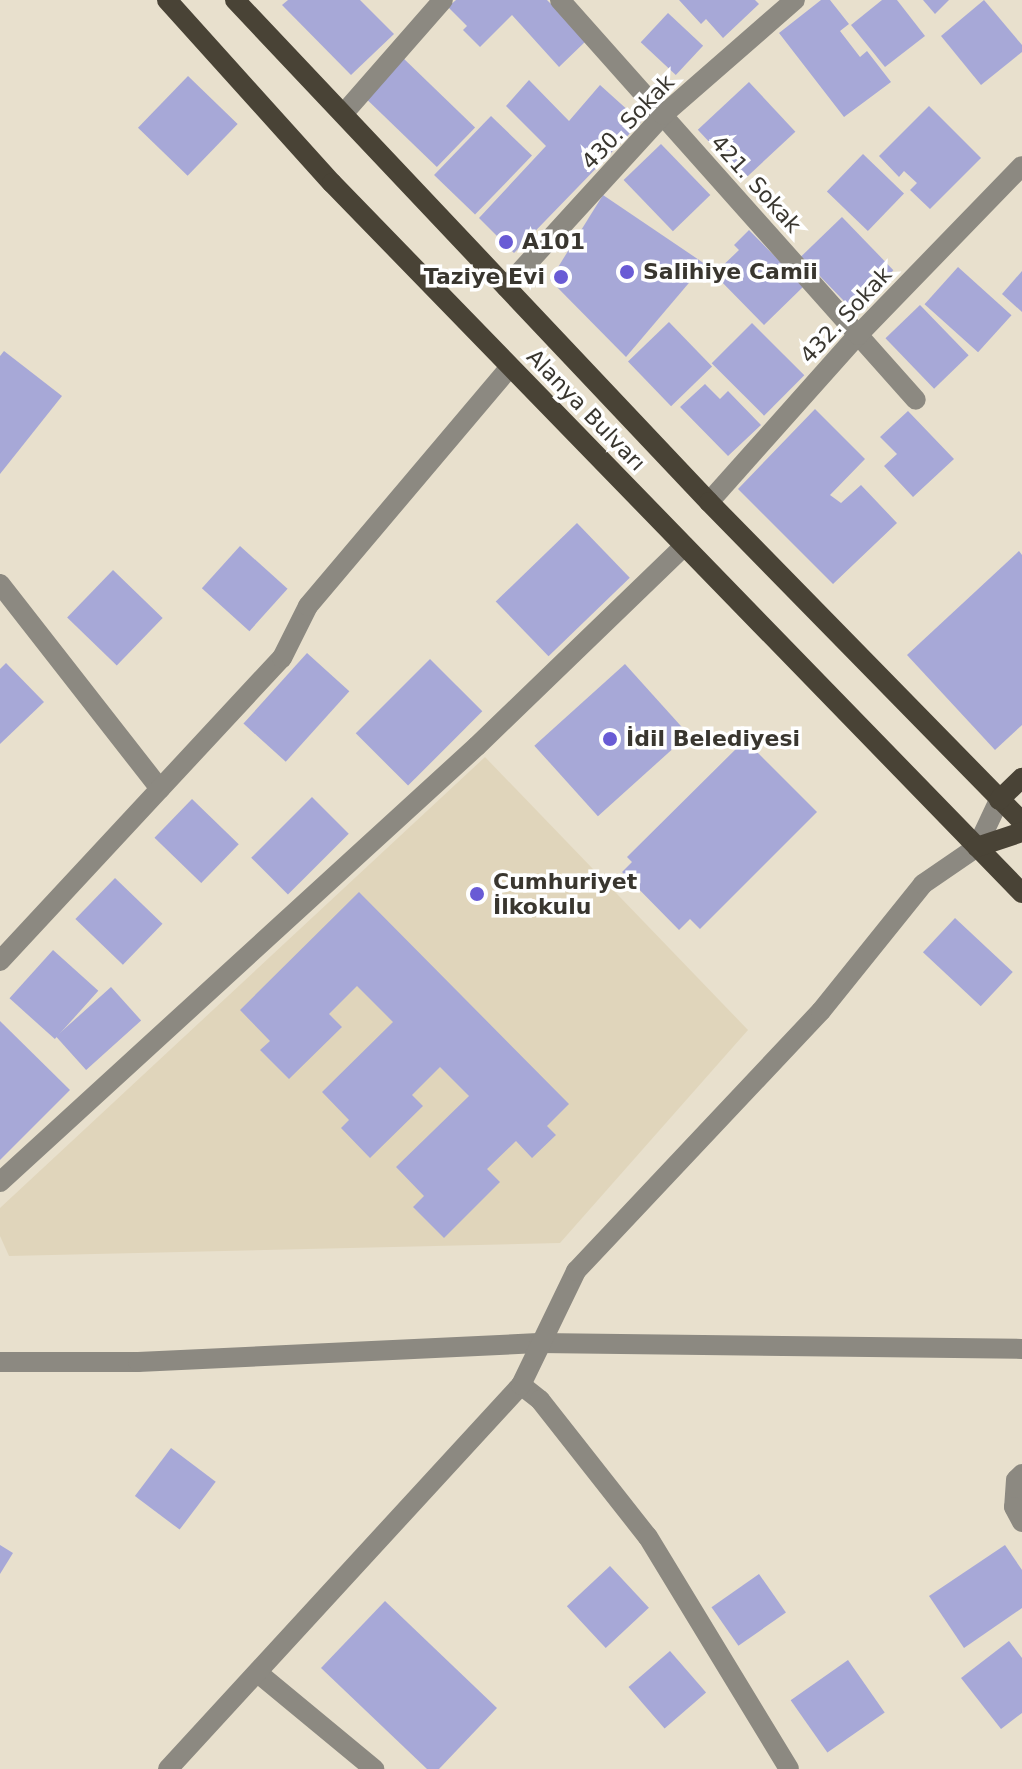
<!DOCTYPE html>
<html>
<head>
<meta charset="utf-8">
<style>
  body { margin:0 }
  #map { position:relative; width:1022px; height:1769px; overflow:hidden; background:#e8e0cd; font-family:"DejaVu Sans",sans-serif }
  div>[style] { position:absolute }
  .built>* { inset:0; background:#e0d5bb }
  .building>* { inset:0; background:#a7a8d7; transform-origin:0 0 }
  .minor>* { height:20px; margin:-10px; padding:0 10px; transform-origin:10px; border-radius:10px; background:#8c8981 }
  .major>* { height:20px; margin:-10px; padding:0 10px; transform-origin:10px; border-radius:10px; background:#494336 }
  .dots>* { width:22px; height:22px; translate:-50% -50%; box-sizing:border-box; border:4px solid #fff; border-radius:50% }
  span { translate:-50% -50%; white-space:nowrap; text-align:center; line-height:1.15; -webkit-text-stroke:7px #fff; paint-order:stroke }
  .street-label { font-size:22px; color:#39362f }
  .poi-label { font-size:22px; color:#39362f; font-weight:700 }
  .left { translate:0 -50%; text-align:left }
  .right { translate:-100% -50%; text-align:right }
</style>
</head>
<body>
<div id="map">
  <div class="built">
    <div style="clip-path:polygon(485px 757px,748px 1030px,560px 1243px,9px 1256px,0 1236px,0 1208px)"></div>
  </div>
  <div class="building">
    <div style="clip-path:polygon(288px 0,360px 0,394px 34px,351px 75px,282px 5px)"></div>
    <div style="clip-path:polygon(456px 0,547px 0,587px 40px,559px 67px,512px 15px,480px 47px,463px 30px,467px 26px,448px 7px)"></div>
    <div style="clip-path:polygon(679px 0,755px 0,759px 4px,723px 38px,706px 19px,701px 24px)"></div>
    <div style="clip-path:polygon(821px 0,830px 0,849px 24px,840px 31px,860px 57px,867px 51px,891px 82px,844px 117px,779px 33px)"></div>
    <div style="clip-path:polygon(882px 0,897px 0,925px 36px,885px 67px,851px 25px)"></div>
    <div style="clip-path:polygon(923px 0,949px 0,935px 14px)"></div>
    <div style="clip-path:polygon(984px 0,1022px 45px,1022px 52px,981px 85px,941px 36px)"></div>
    <div style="left:668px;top:13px;width:48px;height:40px;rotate:43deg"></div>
    <div style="left:401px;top:56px;width:103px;height:55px;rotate:44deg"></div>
    <div style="left:188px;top:76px;width:69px;height:72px;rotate:44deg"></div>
    <div style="clip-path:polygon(529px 80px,569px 121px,600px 85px,641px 122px,514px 253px,479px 218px,546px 146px,506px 106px)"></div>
    <div style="left:749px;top:82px;width:68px;height:70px;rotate:47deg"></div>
    <div style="clip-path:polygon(929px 106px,981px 158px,930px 209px,910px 190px,917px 183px,904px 171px,899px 177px,879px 156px)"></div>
    <div style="left:491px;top:116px;width:57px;height:82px;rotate:44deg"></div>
    <div style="left:661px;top:144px;width:71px;height:52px;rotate:46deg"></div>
    <div style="left:863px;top:154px;width:57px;height:52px;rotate:44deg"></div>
    <div style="clip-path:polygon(603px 195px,705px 264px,626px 357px,550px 280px)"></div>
    <div style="left:842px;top:217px;width:74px;height:57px;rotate:46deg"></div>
    <div style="clip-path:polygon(749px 230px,804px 286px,764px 325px,714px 274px,739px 250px,734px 245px)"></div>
    <div style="left:958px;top:267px;width:72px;height:50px;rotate:42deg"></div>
    <div style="clip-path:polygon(1022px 271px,1022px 312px,1002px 294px)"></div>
    <div style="left:920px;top:305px;width:70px;height:48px;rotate:46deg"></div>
    <div style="left:669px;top:322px;width:62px;height:57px;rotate:46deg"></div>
    <div style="left:752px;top:323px;width:74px;height:57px;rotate:45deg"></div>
    <div style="clip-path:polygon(4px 351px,62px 396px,0 474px,0 356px)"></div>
    <div style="clip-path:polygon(705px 384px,720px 399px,728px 391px,761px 425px,728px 456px,680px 407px)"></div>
    <div style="clip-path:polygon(815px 409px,865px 459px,830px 495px,841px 503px,861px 485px,897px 523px,833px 584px,738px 489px)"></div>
    <div style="clip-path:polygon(908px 411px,954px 459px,913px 497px,884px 466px,897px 454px,880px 437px)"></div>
    <div style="left:577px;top:523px;width:76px;height:113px;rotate:46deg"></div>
    <div style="left:240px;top:546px;width:64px;height:57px;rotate:42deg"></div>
    <div style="clip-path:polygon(1019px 551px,1022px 555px,1022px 725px,995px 750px,907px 655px)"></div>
    <div style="left:113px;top:570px;width:69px;height:66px;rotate:44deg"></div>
    <div style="left:307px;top:653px;width:57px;height:95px;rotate:42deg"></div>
    <div style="left:430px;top:659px;width:74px;height:105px;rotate:45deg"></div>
    <div style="clip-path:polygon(6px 663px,44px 702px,0 744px,0 669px)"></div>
    <div style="left:625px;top:664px;width:95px;height:122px;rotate:48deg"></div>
    <div style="clip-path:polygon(745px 740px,817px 812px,700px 929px,690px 919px,679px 930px,622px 872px,632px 862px,627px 857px)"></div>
    <div style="left:312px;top:797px;width:52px;height:86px;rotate:45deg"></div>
    <div style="left:192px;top:799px;width:65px;height:54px;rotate:44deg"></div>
    <div style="left:115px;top:878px;width:66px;height:57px;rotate:44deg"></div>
    <div style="clip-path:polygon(359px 892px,569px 1104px,547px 1126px,556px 1135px,532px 1158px,516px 1141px,487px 1169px,500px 1182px,444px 1238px,413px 1207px,424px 1196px,396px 1167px,469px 1096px,440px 1067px,412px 1095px,423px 1106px,370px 1158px,341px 1128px,349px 1120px,322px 1092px,393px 1022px,357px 986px,329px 1014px,342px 1027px,289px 1079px,260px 1050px,270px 1041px,240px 1010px)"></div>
    <div style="left:955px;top:918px;width:79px;height:47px;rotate:43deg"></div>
    <div style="left:53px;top:950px;width:61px;height:65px;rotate:42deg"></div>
    <div style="left:111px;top:987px;width:45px;height:74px;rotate:48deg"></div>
    <div style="clip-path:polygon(0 1021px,70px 1090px,0 1160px)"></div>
    <div style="left:171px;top:1448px;width:56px;height:60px;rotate:37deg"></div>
    <div style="clip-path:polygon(0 1545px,13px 1553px,0 1574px)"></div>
    <div style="clip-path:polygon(1005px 1545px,1022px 1570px,1022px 1608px,964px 1648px,929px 1596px)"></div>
    <div style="left:610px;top:1566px;width:57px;height:59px;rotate:47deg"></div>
    <div style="left:759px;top:1574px;width:47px;height:58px;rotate:55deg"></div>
    <div style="clip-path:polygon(385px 1601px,497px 1708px,439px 1769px,427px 1769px,321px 1668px)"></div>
    <div style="clip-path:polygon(1009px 1641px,1022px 1658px,1022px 1713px,1001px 1729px,961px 1678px)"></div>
    <div style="left:670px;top:1651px;width:55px;height:55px;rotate:49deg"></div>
    <div style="left:848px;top:1660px;width:64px;height:70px;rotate:55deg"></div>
  </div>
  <div class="minor">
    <div style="left:560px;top:0;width:535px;rotate:48.33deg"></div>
    <div style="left:344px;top:113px;width:150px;rotate:-48.8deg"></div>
    <div style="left:506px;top:287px;width:233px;rotate:-47.6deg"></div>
    <div style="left:663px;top:115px;width:175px;rotate:-41.1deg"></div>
    <div style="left:709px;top:502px;width:224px;rotate:-48.3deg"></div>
    <div style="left:858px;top:335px;width:235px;rotate:-45.9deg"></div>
    <div style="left:0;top:584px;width:260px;rotate:52deg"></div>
    <div style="left:0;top:961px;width:414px;rotate:-47.1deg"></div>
    <div style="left:282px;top:658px;width:58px;rotate:-63.4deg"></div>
    <div style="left:308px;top:606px;width:313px;rotate:-49.8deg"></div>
    <div style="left:0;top:1182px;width:646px;rotate:-42.43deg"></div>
    <div style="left:477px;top:746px;width:288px;rotate:-44deg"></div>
    <div style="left:0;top:1362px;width:138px"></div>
    <div style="left:138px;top:1362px;width:401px;rotate:-2.7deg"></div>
    <div style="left:539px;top:1343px;width:483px;rotate:0.7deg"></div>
    <div style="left:521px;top:1385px;width:24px;rotate:38deg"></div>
    <div style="left:540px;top:1400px;width:174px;rotate:51.8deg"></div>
    <div style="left:648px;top:1537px;width:271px;rotate:58.7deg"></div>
    <div style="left:1022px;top:1474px;width:8px;rotate:135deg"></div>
    <div style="left:1016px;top:1480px;width:27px;rotate:94deg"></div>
    <div style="left:1014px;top:1507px;width:17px;rotate:62deg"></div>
    <div style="left:258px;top:1673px;width:151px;rotate:39.6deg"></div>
    <div style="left:168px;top:1769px;width:522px;rotate:-47.41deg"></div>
    <div style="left:521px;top:1385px;width:127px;rotate:-64.2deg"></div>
    <div style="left:576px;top:1271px;width:357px;rotate:-46.7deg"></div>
    <div style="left:821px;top:1011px;width:163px;rotate:-51.2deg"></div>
    <div style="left:923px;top:884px;width:65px;rotate:-34.4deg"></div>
    <div style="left:977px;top:847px;width:52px;rotate:-64.9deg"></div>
  </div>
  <div class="major">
    <div style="left:167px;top:0;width:246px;rotate:48deg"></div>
    <div style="left:332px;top:183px;width:990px;rotate:45.82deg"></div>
    <div style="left:235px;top:0;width:690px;rotate:46.64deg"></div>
    <div style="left:709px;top:502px;width:448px;rotate:45.6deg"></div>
    <div style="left:999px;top:800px;width:32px;rotate:-44deg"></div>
    <div style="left:977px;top:847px;width:47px;rotate:-18.4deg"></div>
  </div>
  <div class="dots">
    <div style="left:506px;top:242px;background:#695bd5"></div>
    <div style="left:627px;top:272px;background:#695bd5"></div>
    <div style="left:561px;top:277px;background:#695bd5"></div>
    <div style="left:610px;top:739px;background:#695bd5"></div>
    <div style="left:477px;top:894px;background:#695bd5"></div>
  </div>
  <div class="street-label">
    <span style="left:628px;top:122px;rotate:-46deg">430. Sokak</span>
    <span style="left:756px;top:184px;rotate:48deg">421. Sokak</span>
    <span style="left:846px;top:315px;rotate:-47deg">432. Sokak</span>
    <span style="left:586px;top:410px;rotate:46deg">Alanya Bulvarı</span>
  </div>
  <div class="poi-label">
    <span class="left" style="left:522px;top:242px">A101</span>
    <span class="left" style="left:643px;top:272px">Salihiye Camii</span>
    <span class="right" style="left:545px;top:277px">Taziye Evi</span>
    <span class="left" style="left:626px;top:739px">İdil Belediyesi</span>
    <span class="left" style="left:493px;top:894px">Cumhuriyet<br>İlkokulu</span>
  </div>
</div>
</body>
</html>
